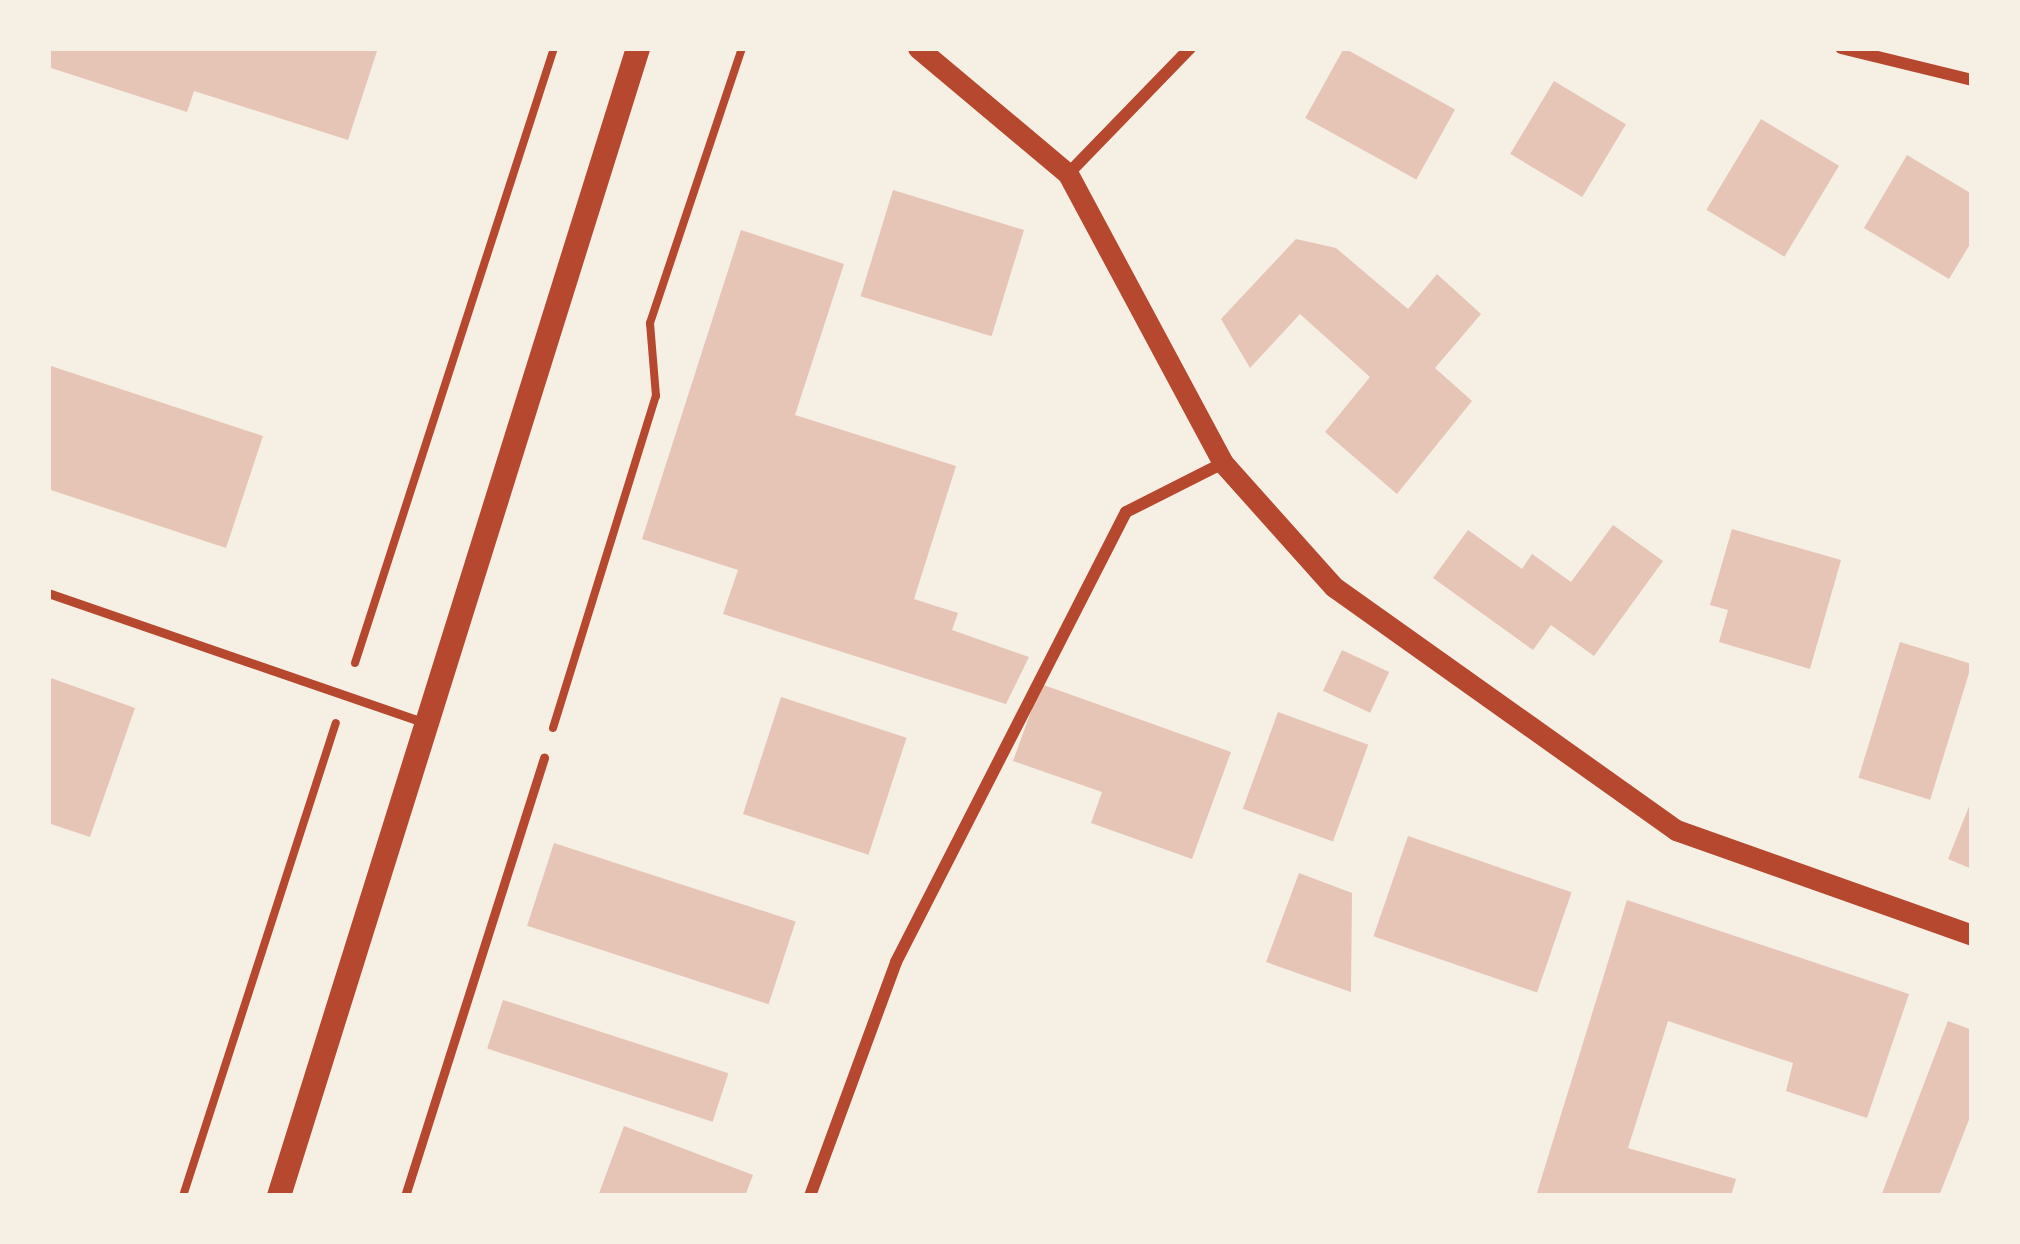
<!DOCTYPE html>
<html>
<head>
<meta charset="utf-8">
<style>
  body { margin:0 }
  #map { position:relative; width:2020px; height:1244px; overflow:hidden; background:#f6efe4; font-family:Karla,sans-serif }
  div>[style] { position:absolute }
  .building>* { inset:0; background:#e6c5b7; transform-origin:0 0 }
  .path>* { height:8px; margin:-4px; padding:0 4px; transform-origin:4px; border-radius:4px; background:#b5482f }
  .service>* { height:9px; margin:-4.5px; padding:0 4.5px; transform-origin:4.5px; border-radius:4.5px; background:#b5482f }
  .minor>* { height:12px; margin:-6px; padding:0 6px; transform-origin:6px; border-radius:6px; background:#b5482f }
  .tertiary>* { height:21px; margin:-10.5px; padding:0 10.5px; transform-origin:10.5px; border-radius:10.5px; background:#b5482f }
  .secondary>* { height:24px; margin:-12px; padding:0 12px; transform-origin:12px; border-radius:12px; background:#b5482f }
  span { translate:-50% -50%; white-space:nowrap; text-align:center; line-height:1.15; -webkit-text-stroke:12px #f6efe4; paint-order:stroke }
  .frame { position:absolute; inset:0; border:51px solid #f6efe4; pointer-events:none }
</style>
</head>
<body>
<div id="map">
  <div class="building">
    <div style="clip-path:polygon(48px 48px,378px 48px,348px 140px,194px 91px,187px 112px,48px 67px)"></div>
    <div style="left:1344px;top:48px;width:127px;height:80px;rotate:29deg"></div>
    <div style="left:1554px;top:81px;width:84px;height:85px;rotate:31deg"></div>
    <div style="left:1761px;top:119px;width:91px;height:106px;rotate:31deg"></div>
    <div style="clip-path:polygon(1907px 155px,1972px 194px,1972px 241px,1949px 279px,1864px 228px)"></div>
    <div style="left:893px;top:190px;width:137px;height:111px;rotate:17deg"></div>
    <div style="clip-path:polygon(741px 230px,844px 264px,795px 415px,956px 466px,914px 599px,958px 613px,952px 630px,1029px 657px,1006px 704px,723px 614px,738px 570px,642px 539px)"></div>
    <div style="clip-path:polygon(1296px 239px,1336px 248px,1408px 309px,1437px 274px,1481px 314px,1435px 368px,1472px 401px,1397px 494px,1325px 432px,1370px 377px,1300px 314px,1250px 368px,1221px 319px)"></div>
    <div style="clip-path:polygon(48px 365px,263px 436px,226px 548px,48px 489px)"></div>
    <div style="clip-path:polygon(1613px 525px,1663px 561px,1594px 656px,1551px 625px,1533px 650px,1433px 578px,1468px 530px,1522px 569px,1532px 554px,1571px 582px)"></div>
    <div style="clip-path:polygon(1732px 529px,1841px 560px,1810px 669px,1719px 642px,1728px 610px,1710px 605px)"></div>
    <div style="left:1900px;top:642px;width:75px;height:142px;rotate:17deg"></div>
    <div style="left:1342px;top:650px;width:52px;height:45px;rotate:25deg"></div>
    <div style="clip-path:polygon(48px 677px,135px 708px,90px 837px,48px 823px)"></div>
    <div style="clip-path:polygon(1041px 684px,1231px 752px,1192px 859px,1091px 823px,1102px 792px,1013px 761px)"></div>
    <div style="left:781px;top:697px;width:132px;height:123px;rotate:18deg"></div>
    <div style="left:1278px;top:712px;width:96px;height:103px;rotate:20deg"></div>
    <div style="clip-path:polygon(1972px 799px,1972px 869px,1948px 859px)"></div>
    <div style="left:1408px;top:836px;width:173px;height:106px;rotate:19deg"></div>
    <div style="left:554px;top:843px;width:254px;height:87px;rotate:18deg"></div>
    <div style="clip-path:polygon(1299px 873px,1352px 893px,1351px 992px,1266px 962px)"></div>
    <div style="clip-path:polygon(1627px 900px,1909px 994px,1867px 1118px,1786px 1091px,1793px 1063px,1668px 1021px,1628px 1148px,1736px 1179px,1731px 1196px,1536px 1196px)"></div>
    <div style="left:503px;top:1000px;width:237px;height:51px;rotate:18deg"></div>
    <div style="clip-path:polygon(1948px 1021px,1972px 1030px,1972px 1112px,1939px 1196px,1881px 1196px)"></div>
    <div style="clip-path:polygon(624px 1126px,753px 1175px,745px 1196px,598px 1196px)"></div>
  </div>
  <div class="path">
    <div style="left:355px;top:663px;width:646px;rotate:-72.07deg"></div>
    <div style="left:553px;top:728px;width:348px;rotate:-72.8deg"></div>
    <div style="left:656px;top:396px;width:73px;rotate:-94.7deg"></div>
    <div style="left:650px;top:323px;width:290px;rotate:-71.5deg"></div>
    <div style="left:183px;top:1196px;width:497px;rotate:-72.1deg"></div>
  </div>
  <div class="service">
    <div style="left:48px;top:593px;width:397px;rotate:19deg"></div>
    <div style="left:405px;top:1196px;width:460px;rotate:-72.4deg"></div>
  </div>
  <div class="minor">
    <div style="left:1841px;top:48px;width:135px;rotate:13.7deg"></div>
    <div style="left:1068px;top:174px;width:175px;rotate:-45.9deg"></div>
    <div style="left:810px;top:1196px;width:249px;rotate:-69.8deg"></div>
    <div style="left:896px;top:962px;width:505px;rotate:-62.93deg"></div>
    <div style="left:1126px;top:512px;width:109px;rotate:-26.8deg"></div>
  </div>
  <div class="tertiary">
    <div style="left:918px;top:48px;width:196px;rotate:40deg"></div>
    <div style="left:1068px;top:174px;width:328px;rotate:61.8deg"></div>
    <div style="left:1223px;top:463px;width:166px;rotate:48.2deg"></div>
    <div style="left:1334px;top:587px;width:420px;rotate:35.4deg"></div>
    <div style="left:1676px;top:830px;width:314px;rotate:19.5deg"></div>
  </div>
  <div class="secondary">
    <div style="left:279px;top:1196px;width:1203px;rotate:-72.63deg"></div>
  </div>
  <div class="frame"></div>
</div>
</body>
</html>
